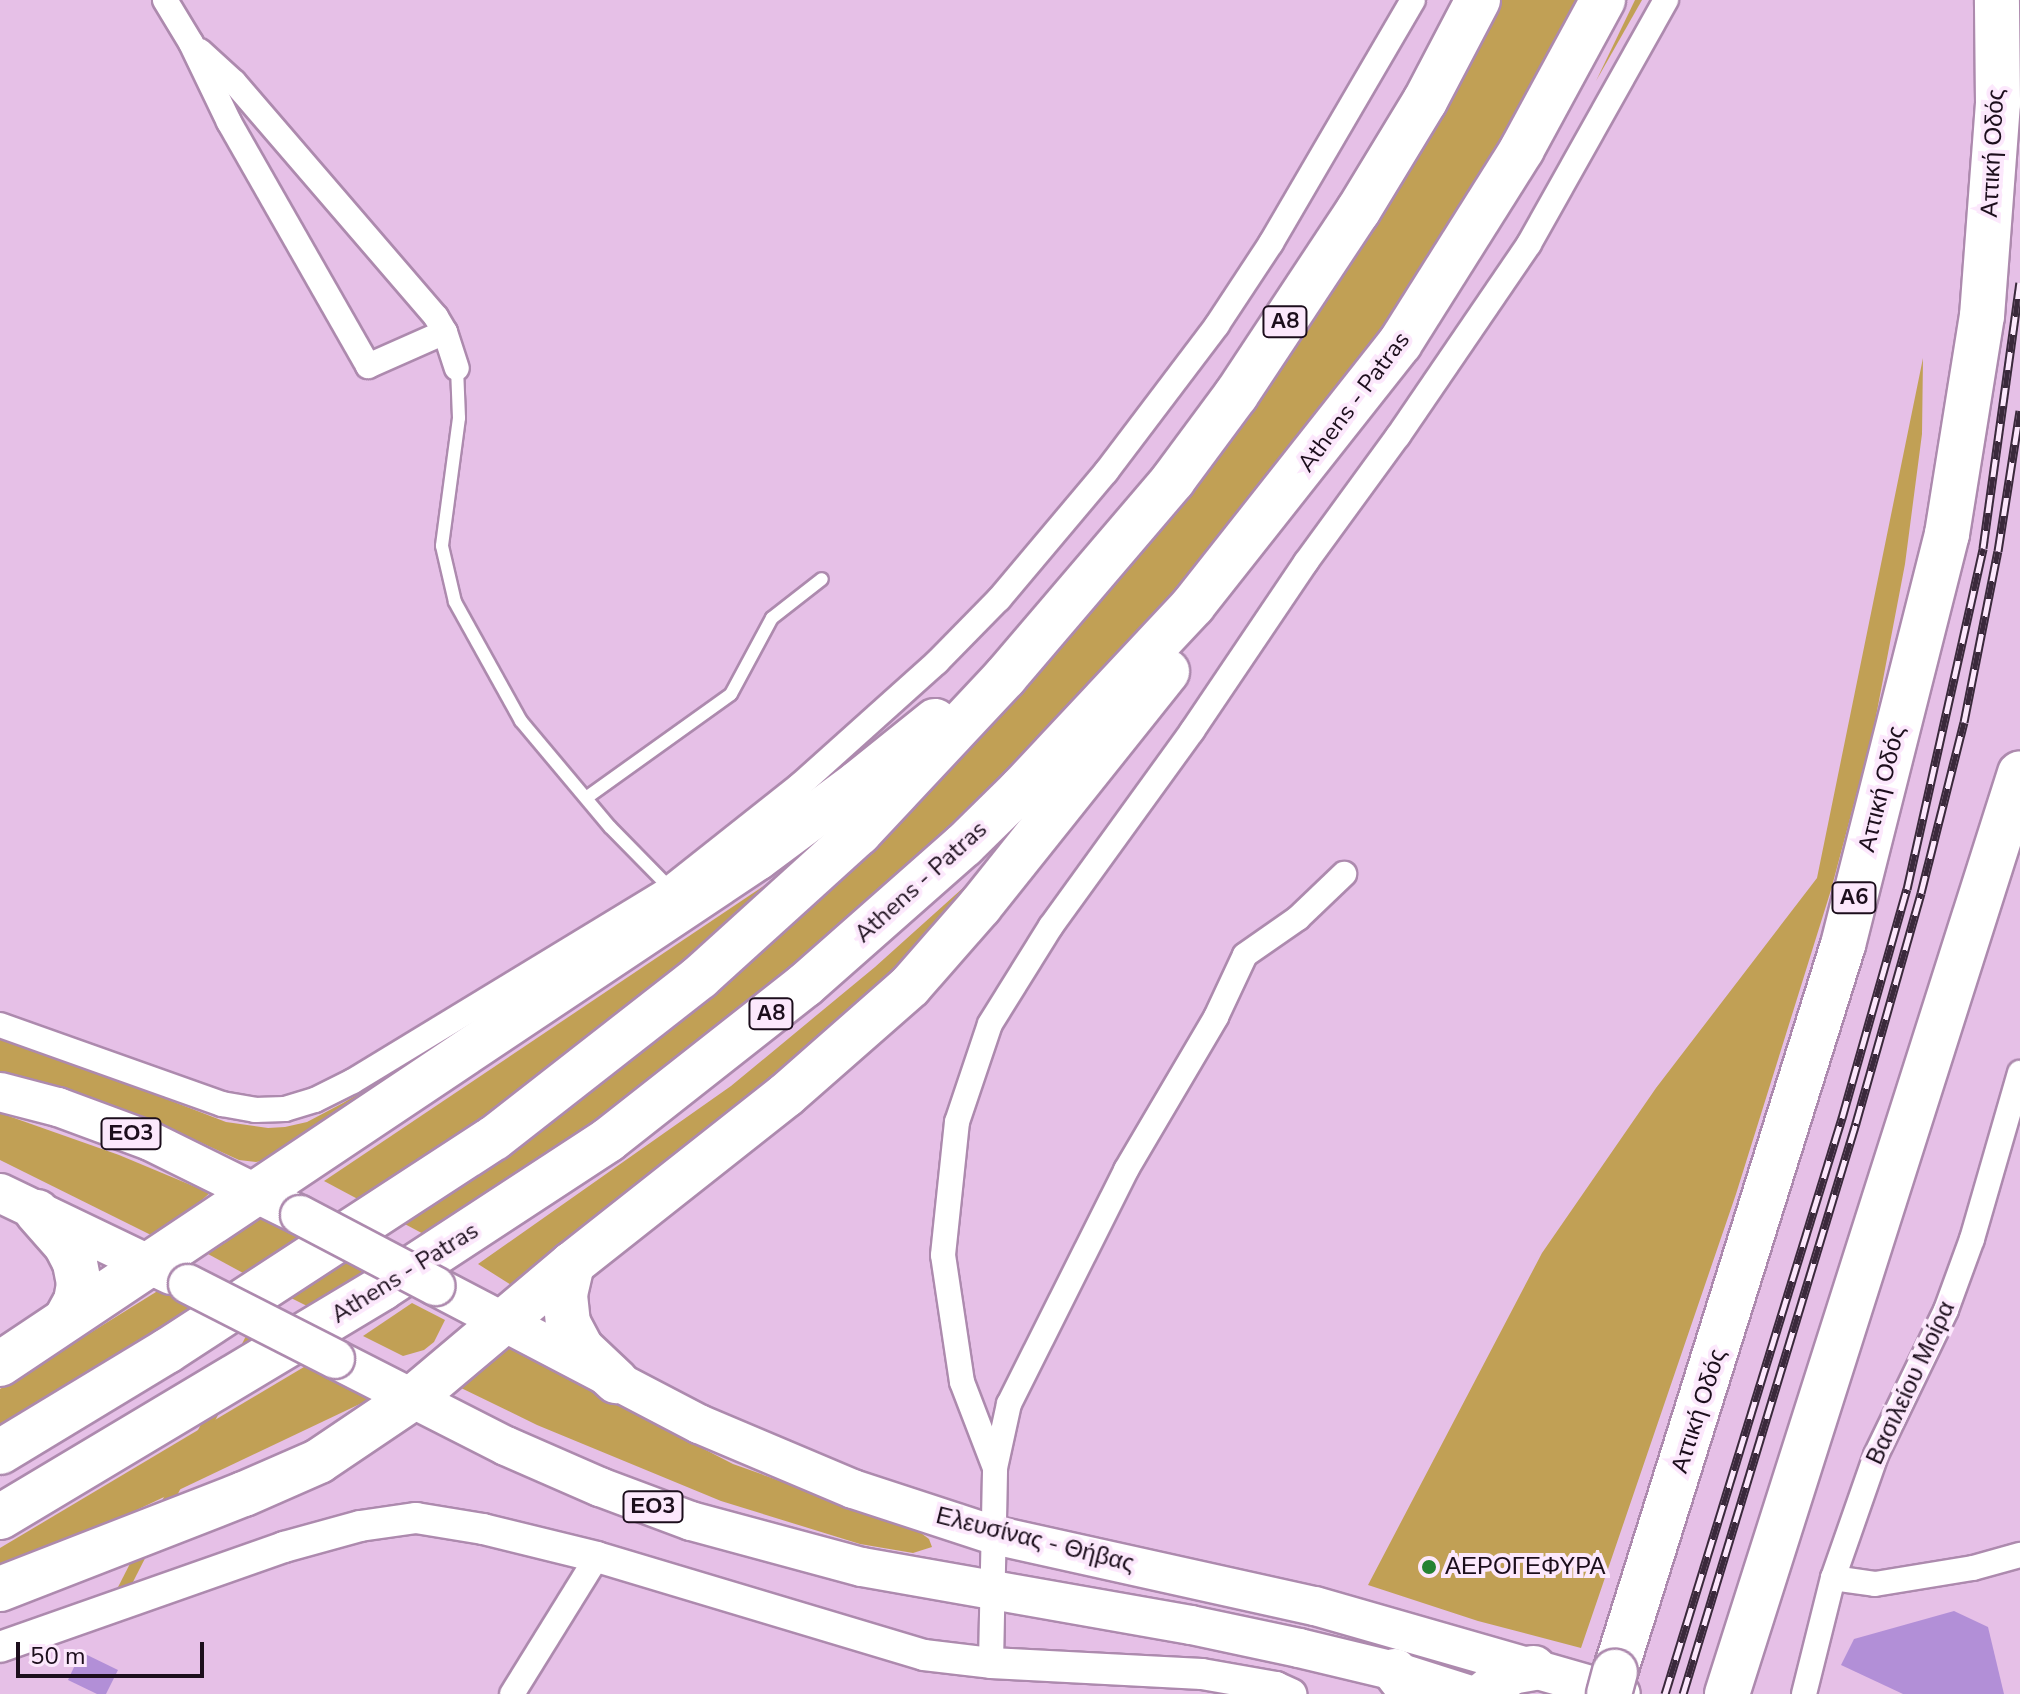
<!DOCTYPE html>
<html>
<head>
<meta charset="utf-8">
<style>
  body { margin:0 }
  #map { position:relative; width:2020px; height:1694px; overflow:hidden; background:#e6c0e7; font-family:"Nunito Sans",sans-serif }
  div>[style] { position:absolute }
  .green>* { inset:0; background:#c1a055; transform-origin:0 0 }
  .building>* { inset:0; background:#b28fd7 }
  .roads { filter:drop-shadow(2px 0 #ad8aae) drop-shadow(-2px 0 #ad8aae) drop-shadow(0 2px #ad8aae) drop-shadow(0 -2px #ad8aae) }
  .service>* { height:12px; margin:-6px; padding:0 6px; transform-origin:6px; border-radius:6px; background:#fff }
  .minor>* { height:24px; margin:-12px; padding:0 12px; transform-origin:12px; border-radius:12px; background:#fff }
  .tertiary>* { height:30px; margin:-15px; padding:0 15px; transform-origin:15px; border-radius:15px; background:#fff }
  .primary>* { height:38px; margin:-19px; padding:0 19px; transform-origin:19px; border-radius:19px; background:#fff }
  .motorway>* { height:44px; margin:-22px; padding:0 22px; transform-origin:22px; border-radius:22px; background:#fff }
  .rail>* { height:9px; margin-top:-4.5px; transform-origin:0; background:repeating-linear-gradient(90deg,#fce8fc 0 18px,#3a293b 0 36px); box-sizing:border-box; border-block:2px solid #3a293b }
  .bridges { filter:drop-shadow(2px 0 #ad8aae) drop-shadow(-2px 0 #ad8aae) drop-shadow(0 2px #ad8aae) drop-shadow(0 -2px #ad8aae) }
  .primary-bridge>* { height:38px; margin:-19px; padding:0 19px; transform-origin:19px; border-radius:19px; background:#fff }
  .motorway-bridge>* { height:44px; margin:-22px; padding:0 22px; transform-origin:22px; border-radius:22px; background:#fff }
  .dots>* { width:22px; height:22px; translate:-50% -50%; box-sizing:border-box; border:4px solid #fce8fc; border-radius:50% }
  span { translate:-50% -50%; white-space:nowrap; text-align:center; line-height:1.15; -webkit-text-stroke:8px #fce8fc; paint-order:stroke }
  .shield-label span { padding:2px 6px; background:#fce8fc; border:2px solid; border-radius:6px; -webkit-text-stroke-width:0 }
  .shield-label { font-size:22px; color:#1c0e1c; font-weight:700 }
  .street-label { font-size:24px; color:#1c0e1c }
  .poi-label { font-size:24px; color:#1c0e1c }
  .left { translate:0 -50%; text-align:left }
  .scale { position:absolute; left:16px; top:1642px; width:188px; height:36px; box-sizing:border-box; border:4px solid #1c0e1c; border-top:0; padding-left:10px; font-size:24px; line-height:28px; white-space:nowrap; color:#1c0e1c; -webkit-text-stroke:6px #fce8fc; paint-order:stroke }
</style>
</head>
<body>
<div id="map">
  <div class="green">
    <div style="clip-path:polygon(1497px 0,1583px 0,1564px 38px,1385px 333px,1179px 593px,953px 831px,665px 1075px,431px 1238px,401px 1222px,918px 799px)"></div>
    <div style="clip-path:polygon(1635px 0,1642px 0,1596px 81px)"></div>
    <div style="clip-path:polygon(1923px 358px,1922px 434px,1905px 564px,1873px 732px,1831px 890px,1736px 1194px,1581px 1648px,1478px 1621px,1368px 1585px,1542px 1253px,1656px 1088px,1817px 878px)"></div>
    <div style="clip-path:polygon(984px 869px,901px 979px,519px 1290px,478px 1264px,731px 1086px,875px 967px)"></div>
    <div style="clip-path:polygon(783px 873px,787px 879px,564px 1061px,367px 1204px,324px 1181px)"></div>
    <div style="clip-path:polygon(562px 973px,276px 1158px,256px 1162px,239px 1160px,171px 1129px,85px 1099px,0 1075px,0 1035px,226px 1122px,268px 1128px,285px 1127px,307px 1122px,343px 1103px)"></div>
    <div style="clip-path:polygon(0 1113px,119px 1155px,210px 1193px,157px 1238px,0 1160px)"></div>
    <div style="clip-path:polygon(262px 1218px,313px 1244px,256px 1280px,208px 1254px)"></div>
    <div style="clip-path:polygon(345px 1259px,372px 1273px,313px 1309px,287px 1296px)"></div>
    <div style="clip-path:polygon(164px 1287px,207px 1310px,0 1430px,0 1389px)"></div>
    <div style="clip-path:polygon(412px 1303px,445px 1320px,434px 1342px,424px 1350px,403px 1356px,363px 1336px)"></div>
    <div style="left:248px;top:1332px;width:11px;height:289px;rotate:27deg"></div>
    <div style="clip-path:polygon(504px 1346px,733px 1464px,917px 1530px,929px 1539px,932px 1547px,913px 1553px,860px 1544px,721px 1501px,537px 1425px,459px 1387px)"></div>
    <div style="clip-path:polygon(309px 1364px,383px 1393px,0 1575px,0 1548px)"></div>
  </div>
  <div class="building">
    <div style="clip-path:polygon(1954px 1611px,1988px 1627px,2004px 1694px,1903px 1694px,1841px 1665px,1854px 1639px)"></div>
    <div style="clip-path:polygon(81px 1652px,118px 1670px,106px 1694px,97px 1694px,68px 1680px)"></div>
  </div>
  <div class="roads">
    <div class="service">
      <div style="left:457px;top:368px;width:50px;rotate:87.7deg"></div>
      <div style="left:459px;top:418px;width:129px;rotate:97.6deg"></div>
      <div style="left:442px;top:546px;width:57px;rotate:76.9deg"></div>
      <div style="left:455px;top:602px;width:136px;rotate:61deg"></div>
      <div style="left:521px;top:721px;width:138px;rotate:50deg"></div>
      <div style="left:610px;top:827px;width:86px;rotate:45.5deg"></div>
      <div style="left:586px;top:798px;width:178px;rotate:-35.6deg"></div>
      <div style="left:731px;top:694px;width:86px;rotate:-61.7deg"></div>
      <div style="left:772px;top:618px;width:63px;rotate:-38deg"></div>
    </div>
    <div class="minor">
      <div style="left:165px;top:0;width:50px;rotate:58.8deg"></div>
      <div style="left:191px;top:43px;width:88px;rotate:64.3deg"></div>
      <div style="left:229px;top:122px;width:281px;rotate:60.3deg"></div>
      <div style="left:368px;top:366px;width:84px;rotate:-23.8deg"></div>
      <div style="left:445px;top:332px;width:38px;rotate:72deg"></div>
      <div style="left:200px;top:51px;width:46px;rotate:42.4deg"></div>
      <div style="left:234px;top:82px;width:310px;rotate:49.3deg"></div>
      <div style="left:436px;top:317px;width:17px;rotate:59deg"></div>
      <div style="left:0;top:1025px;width:236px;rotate:19.6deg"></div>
      <div style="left:222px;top:1104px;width:34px;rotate:10deg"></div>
      <div style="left:255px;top:1110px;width:30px;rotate:-2deg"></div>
      <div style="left:285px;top:1109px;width:31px;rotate:-17deg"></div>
      <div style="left:315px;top:1100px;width:42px;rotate:-26.6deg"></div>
      <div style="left:353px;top:1081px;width:371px;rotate:-31.3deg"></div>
      <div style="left:670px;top:888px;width:166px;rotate:-38.4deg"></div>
      <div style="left:800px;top:785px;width:184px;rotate:-41.9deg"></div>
      <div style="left:937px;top:662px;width:88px;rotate:-45.5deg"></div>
      <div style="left:999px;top:599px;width:166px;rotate:-49.9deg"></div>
      <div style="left:1106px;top:472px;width:184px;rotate:-52.9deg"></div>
      <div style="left:1217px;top:325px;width:98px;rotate:-56.6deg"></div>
      <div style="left:1271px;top:243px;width:281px;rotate:-59.7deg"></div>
      <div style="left:995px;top:1468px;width:92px;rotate:-111deg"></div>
      <div style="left:962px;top:1382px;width:128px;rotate:-98.5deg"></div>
      <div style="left:943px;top:1255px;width:134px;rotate:-84deg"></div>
      <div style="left:957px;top:1122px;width:103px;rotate:-71.4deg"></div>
      <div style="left:990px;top:1024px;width:115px;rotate:-58.1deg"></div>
      <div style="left:1051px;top:926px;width:241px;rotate:-54.1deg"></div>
      <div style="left:1192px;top:731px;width:204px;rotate:-56deg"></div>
      <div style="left:1306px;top:562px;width:156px;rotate:-53.9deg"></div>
      <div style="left:1398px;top:436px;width:232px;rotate:-55.7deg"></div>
      <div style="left:1529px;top:244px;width:280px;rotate:-60.7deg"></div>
      <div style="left:1833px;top:1578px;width:42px;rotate:8.1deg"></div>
      <div style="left:1875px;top:1584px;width:99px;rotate:-9.3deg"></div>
      <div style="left:1973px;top:1568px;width:49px;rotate:-15.5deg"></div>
      <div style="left:991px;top:1663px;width:195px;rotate:-88.8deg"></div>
      <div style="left:995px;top:1468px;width:66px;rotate:-77.7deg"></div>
      <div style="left:1009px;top:1404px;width:262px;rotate:-63.4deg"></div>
      <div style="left:1126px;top:1170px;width:178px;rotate:-59.5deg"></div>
      <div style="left:1216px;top:1017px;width:68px;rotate:-64.9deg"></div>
      <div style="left:1245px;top:955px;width:65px;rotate:-34.9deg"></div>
      <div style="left:1298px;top:918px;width:64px;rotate:-43.7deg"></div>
      <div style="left:512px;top:1694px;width:161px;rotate:-58.2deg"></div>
      <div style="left:1804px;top:1694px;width:120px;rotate:-76deg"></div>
      <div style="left:1833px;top:1578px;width:130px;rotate:-70.7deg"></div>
      <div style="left:1876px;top:1455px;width:161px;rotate:-64.2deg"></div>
      <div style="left:1946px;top:1310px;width:76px;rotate:-69.9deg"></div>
      <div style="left:1972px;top:1239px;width:173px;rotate:-73.9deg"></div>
    </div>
    <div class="tertiary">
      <div style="left:0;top:1647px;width:301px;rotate:-19.4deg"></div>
      <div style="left:284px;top:1547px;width:79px;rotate:-15.4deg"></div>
      <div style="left:360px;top:1526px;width:57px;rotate:-8.1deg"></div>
      <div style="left:416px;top:1518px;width:68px;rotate:9.3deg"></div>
      <div style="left:483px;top:1529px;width:117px;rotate:13.8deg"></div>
      <div style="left:597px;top:1557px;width:341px;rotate:16.7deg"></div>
      <div style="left:924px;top:1655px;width:67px;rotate:6.8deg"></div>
      <div style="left:991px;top:1663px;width:211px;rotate:3deg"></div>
      <div style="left:1202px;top:1674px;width:75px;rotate:10deg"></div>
      <div style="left:1276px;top:1687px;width:17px;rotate:25deg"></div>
    </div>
    <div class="primary">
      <div style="left:0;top:1092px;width:60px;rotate:14.5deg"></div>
      <div style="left:58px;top:1107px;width:98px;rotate:20.3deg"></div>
      <div style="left:150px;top:1141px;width:167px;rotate:26.3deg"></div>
      <div style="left:0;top:1193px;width:190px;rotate:25.6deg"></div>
      <div style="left:435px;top:1286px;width:298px;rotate:27.6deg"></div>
      <div style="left:699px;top:1424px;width:167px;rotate:22.9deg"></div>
      <div style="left:853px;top:1489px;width:148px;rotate:18.1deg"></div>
      <div style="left:994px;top:1535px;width:329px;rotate:12.5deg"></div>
      <div style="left:1315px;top:1606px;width:318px;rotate:16deg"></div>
      <div style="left:335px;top:1359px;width:192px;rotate:27deg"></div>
      <div style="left:506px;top:1446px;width:103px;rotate:23.6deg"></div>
      <div style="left:600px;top:1487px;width:97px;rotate:20.5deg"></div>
      <div style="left:691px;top:1521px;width:177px;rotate:15.1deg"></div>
      <div style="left:862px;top:1567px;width:334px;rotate:10deg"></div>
      <div style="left:1191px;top:1625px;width:110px;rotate:12deg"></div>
      <div style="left:1299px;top:1648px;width:99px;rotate:13.5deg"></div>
      <div style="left:1395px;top:1671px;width:76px;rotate:17.7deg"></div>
    </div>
    <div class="motorway">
      <div style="left:37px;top:1212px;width:44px;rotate:48.7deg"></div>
      <div style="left:66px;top:1245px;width:20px;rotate:63deg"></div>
      <div style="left:75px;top:1263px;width:21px;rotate:79deg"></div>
      <div style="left:79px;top:1284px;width:17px;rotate:100deg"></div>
      <div style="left:76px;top:1301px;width:21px;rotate:119deg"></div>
      <div style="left:572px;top:1264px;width:32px;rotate:103deg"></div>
      <div style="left:565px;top:1295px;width:28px;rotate:84deg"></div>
      <div style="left:568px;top:1323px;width:30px;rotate:62deg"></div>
      <div style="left:582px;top:1349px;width:47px;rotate:43.3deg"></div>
      <div style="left:0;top:1364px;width:911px;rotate:-33.76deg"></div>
      <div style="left:757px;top:858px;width:126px;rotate:-36.6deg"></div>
      <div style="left:858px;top:783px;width:99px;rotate:-38.8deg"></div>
      <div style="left:0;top:1452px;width:195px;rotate:-31.2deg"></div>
      <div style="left:167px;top:1351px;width:390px;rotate:-33.1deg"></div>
      <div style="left:494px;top:1138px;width:261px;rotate:-38deg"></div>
      <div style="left:700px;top:977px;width:215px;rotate:-42.2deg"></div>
      <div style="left:859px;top:833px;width:214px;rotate:-46.9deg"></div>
      <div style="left:1005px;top:677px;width:259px;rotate:-49.5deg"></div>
      <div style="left:1173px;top:480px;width:106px;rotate:-53.5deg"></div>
      <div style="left:1236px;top:395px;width:221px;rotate:-56.5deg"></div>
      <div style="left:1358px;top:211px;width:129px;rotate:-58.7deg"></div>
      <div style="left:1425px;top:101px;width:114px;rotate:-62.3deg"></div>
      <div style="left:0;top:1517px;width:445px;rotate:-30.9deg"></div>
      <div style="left:382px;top:1288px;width:270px;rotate:-33.2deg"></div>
      <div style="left:608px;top:1140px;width:251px;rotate:-38.2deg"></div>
      <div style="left:805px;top:985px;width:212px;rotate:-41.4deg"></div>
      <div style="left:964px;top:845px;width:80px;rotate:-44.5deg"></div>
      <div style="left:1021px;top:789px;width:252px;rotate:-46.9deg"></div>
      <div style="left:1193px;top:605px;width:334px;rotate:-51.7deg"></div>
      <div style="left:1400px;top:343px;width:229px;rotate:-57.8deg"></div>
      <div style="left:1522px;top:149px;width:170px;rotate:-61.5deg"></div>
      <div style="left:0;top:1589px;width:262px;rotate:-21.3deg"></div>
      <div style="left:244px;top:1494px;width:82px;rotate:-23.7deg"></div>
      <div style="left:319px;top:1461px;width:115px;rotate:-34deg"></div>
      <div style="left:414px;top:1397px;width:207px;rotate:-40.1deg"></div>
      <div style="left:572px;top:1264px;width:273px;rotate:-38.3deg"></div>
      <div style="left:786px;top:1095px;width:165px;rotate:-41.3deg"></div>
      <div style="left:910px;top:986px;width:106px;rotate:-48.8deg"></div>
      <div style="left:980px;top:906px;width:300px;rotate:-51.4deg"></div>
      <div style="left:1395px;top:1671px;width:29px;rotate:52deg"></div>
      <div style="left:1615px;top:1672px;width:762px;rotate:-72.59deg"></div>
      <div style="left:1843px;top:945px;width:424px;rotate:-75.8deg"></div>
      <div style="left:1947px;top:534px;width:221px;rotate:-80.9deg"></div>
      <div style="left:1982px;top:316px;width:214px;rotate:-85.7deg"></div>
      <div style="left:1998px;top:103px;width:103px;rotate:-90.6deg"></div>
      <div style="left:1484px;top:1694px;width:35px;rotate:-39deg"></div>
      <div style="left:1511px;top:1672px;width:23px;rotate:-10deg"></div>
      <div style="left:1727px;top:1694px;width:966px;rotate:-72.35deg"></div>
    </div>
  </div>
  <div class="rail">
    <div style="left:1665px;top:1694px;width:603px;rotate:-72.92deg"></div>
    <div style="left:1842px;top:1118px;width:238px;rotate:-74.2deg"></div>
    <div style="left:1907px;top:889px;width:349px;rotate:-77.4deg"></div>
    <div style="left:1983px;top:548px;width:268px;rotate:-82.1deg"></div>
    <div style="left:1683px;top:1694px;width:597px;rotate:-73.14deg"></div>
    <div style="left:1856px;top:1123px;width:239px;rotate:-74.2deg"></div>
    <div style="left:1921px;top:893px;width:176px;rotate:-75.9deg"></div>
    <div style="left:1964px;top:722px;width:174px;rotate:-78.8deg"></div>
    <div style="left:1998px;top:551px;width:142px;rotate:-81.1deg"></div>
  </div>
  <div class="bridges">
    <div class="primary-bridge">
      <div style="left:300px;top:1215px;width:153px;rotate:27.7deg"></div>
      <div style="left:188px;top:1284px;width:165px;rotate:27deg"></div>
    </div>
    <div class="motorway-bridge">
      <div style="left:1609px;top:1694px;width:23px;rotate:-75deg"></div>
    </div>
  </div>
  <div class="dots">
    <div style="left:1429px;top:1567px;background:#258233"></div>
  </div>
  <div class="shield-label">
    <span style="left:1285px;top:322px">Α8</span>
    <span style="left:1854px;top:898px">Α6</span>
    <span style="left:771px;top:1014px">Α8</span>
    <span style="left:131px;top:1134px">ΕΟ3</span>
    <span style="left:653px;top:1507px">ΕΟ3</span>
  </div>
  <div class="street-label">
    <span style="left:1993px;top:153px;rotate:-87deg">Αττική Οδός</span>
    <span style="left:1354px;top:402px;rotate:-53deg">Athens - Patras</span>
    <span style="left:1882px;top:789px;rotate:-76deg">Αττική Οδός</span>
    <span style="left:921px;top:882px;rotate:-42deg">Athens - Patras</span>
    <span style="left:405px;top:1273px;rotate:-32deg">Athens - Patras</span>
    <span style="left:1911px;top:1383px;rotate:-65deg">Βασιλείου Μοίρα</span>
    <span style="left:1699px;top:1411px;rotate:-72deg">Αττική Οδός</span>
    <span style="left:1035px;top:1540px;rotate:14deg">Ελευσίνας - Θήβας</span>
  </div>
  <div class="poi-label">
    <span class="left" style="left:1445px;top:1567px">ΑΕΡΟΓΕΦΥΡΑ</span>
  </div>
  <div class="scale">50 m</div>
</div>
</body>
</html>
